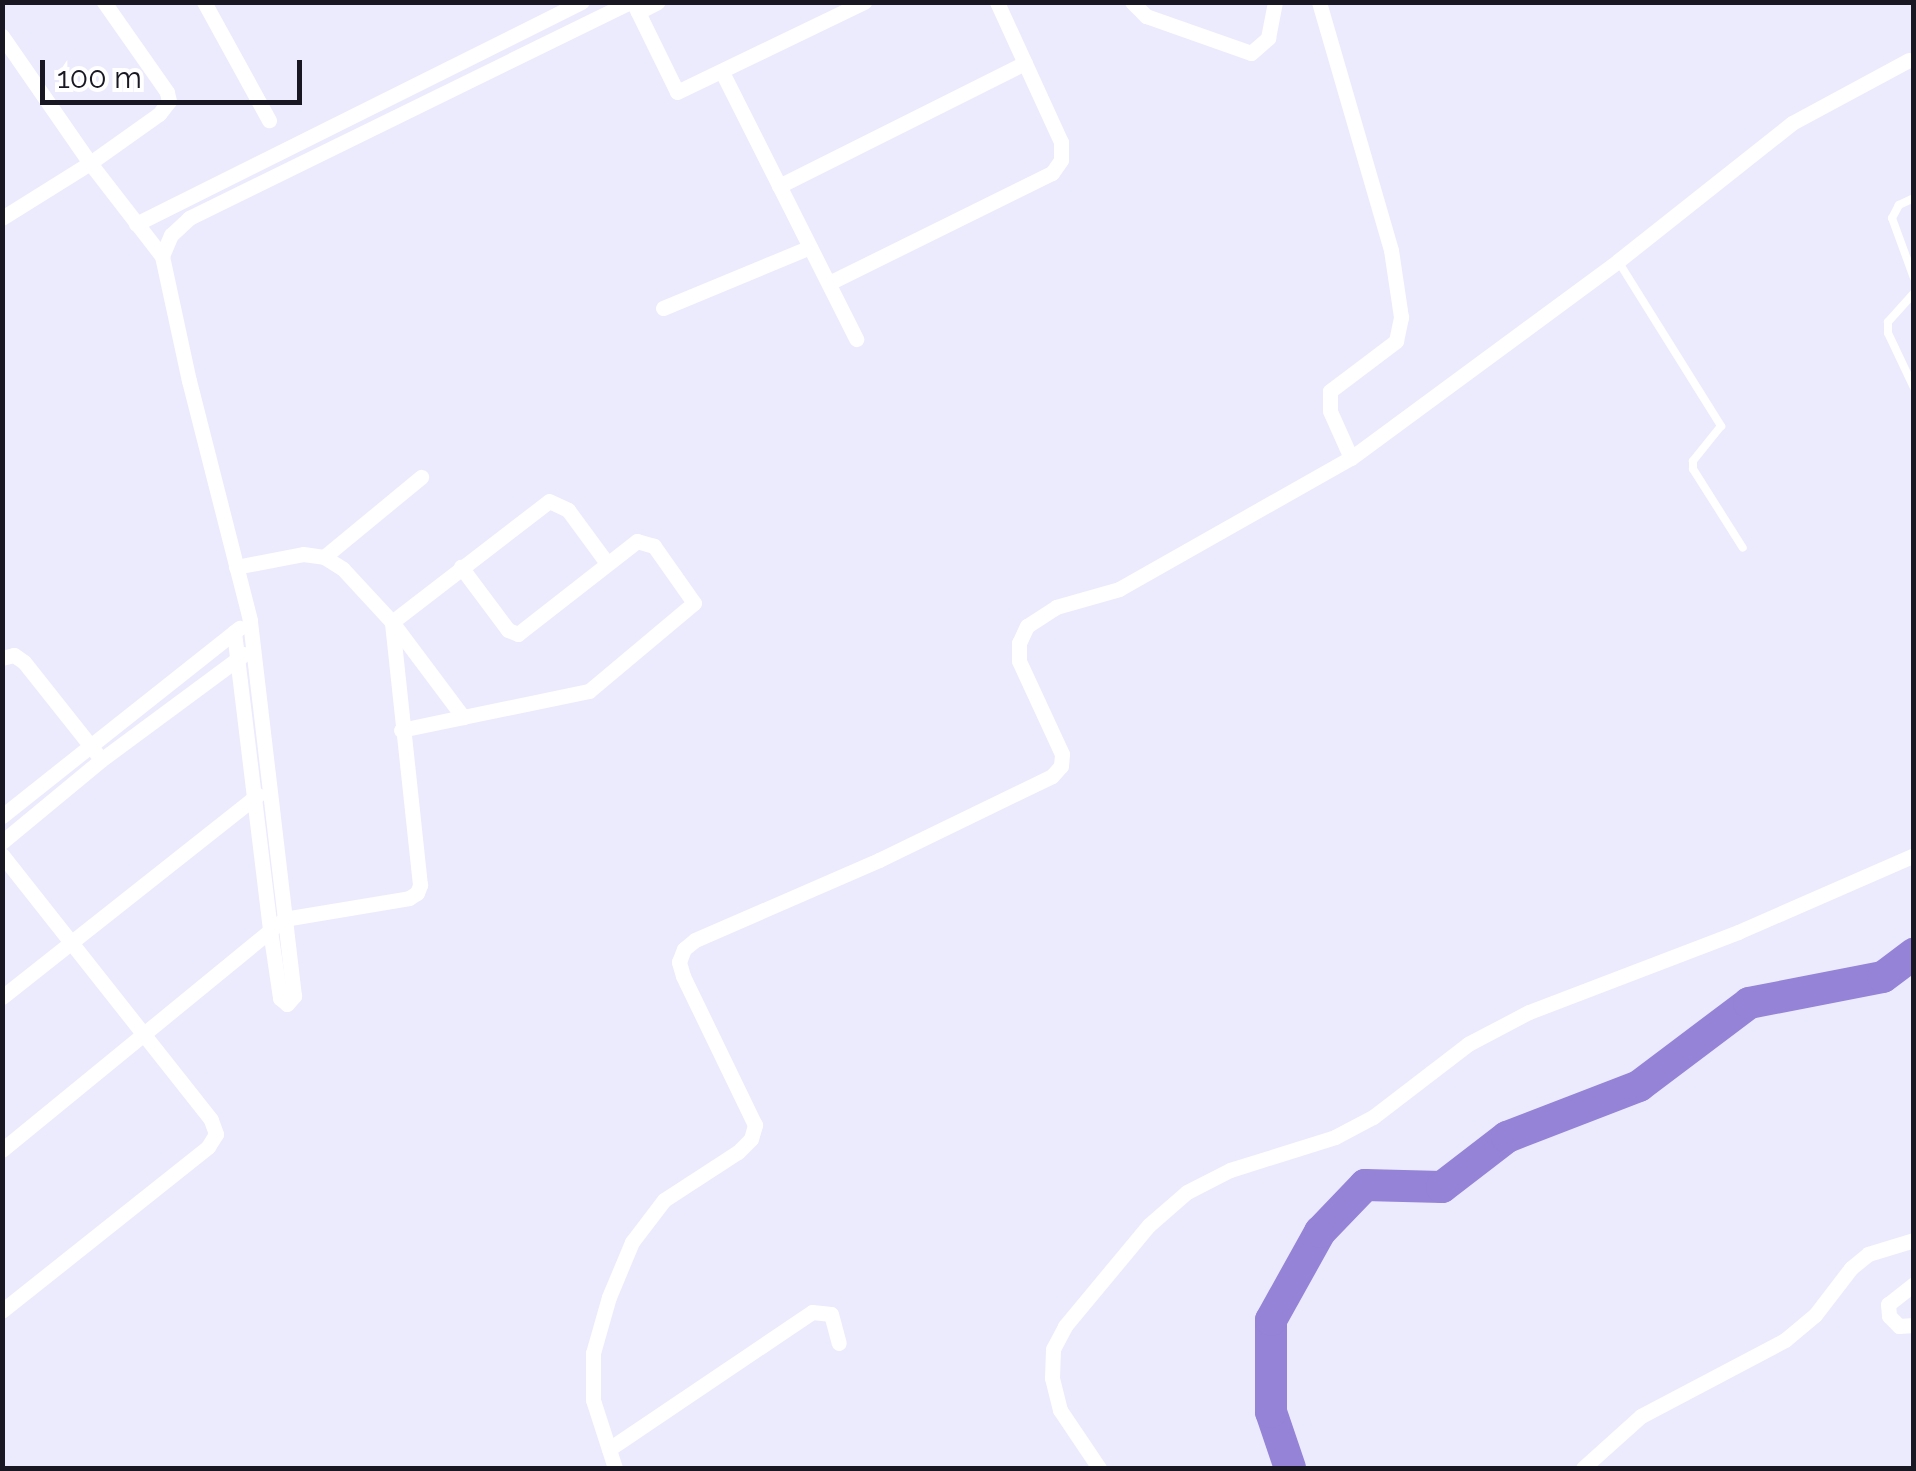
<!DOCTYPE html>
<html>
<head>
<meta charset="utf-8">
<style>
  body { margin:0 }
  #map { position:relative; width:1916px; height:1471px; overflow:hidden; background:#eceafd; font-family:Raleway,sans-serif }
  div>[style] { position:absolute }
  .river>* { height:32px; margin:-16px; padding:0 16px; transform-origin:16px; border-radius:16px; background:#9483d7 }
  .lane>* { height:8px; margin:-4px; padding:0 4px; transform-origin:4px; border-radius:4px; background:#fff }
  .street>* { height:15px; margin:-7.5px; padding:0 7.5px; transform-origin:7.5px; border-radius:7.5px; background:#fff }
  span { translate:-50% -50%; white-space:nowrap; text-align:center; line-height:1.15; -webkit-text-stroke:9px #fff; paint-order:stroke }
  .frame { position:absolute; inset:0; border:5px solid #191722; pointer-events:none }
  .scale { position:absolute; left:40px; top:60px; width:262px; height:45px; box-sizing:border-box; border:5px solid #191722; border-top:0; padding-left:12px; font-size:30px; line-height:35px; white-space:nowrap; color:#191722; -webkit-text-stroke:8px #fff; paint-order:stroke }
</style>
</head>
<body>
<div id="map">
  <div class="river">
    <div style="left:1290px;top:1468px;width:59px;rotate:-108.7deg"></div>
    <div style="left:1271px;top:1412px;width:92px;rotate:-90deg"></div>
    <div style="left:1271px;top:1320px;width:101px;rotate:-60.9deg"></div>
    <div style="left:1320px;top:1232px;width:65px;rotate:-46.2deg"></div>
    <div style="left:1365px;top:1185px;width:77px;rotate:1.5deg"></div>
    <div style="left:1442px;top:1187px;width:82px;rotate:-37.6deg"></div>
    <div style="left:1507px;top:1137px;width:142px;rotate:-21.1deg"></div>
    <div style="left:1639px;top:1086px;width:138px;rotate:-37deg"></div>
    <div style="left:1749px;top:1003px;width:136px;rotate:-11deg"></div>
    <div style="left:1883px;top:977px;width:39px;rotate:-37deg"></div>
  </div>
  <div class="lane">
    <div style="left:1914px;top:198px;width:17px;rotate:155deg"></div>
    <div style="left:1899px;top:205px;width:15px;rotate:118deg"></div>
    <div style="left:1892px;top:218px;width:64px;rotate:69.9deg"></div>
    <div style="left:1618px;top:261px;width:195px;rotate:58deg"></div>
    <div style="left:1721px;top:426px;width:45px;rotate:128.7deg"></div>
    <div style="left:1693px;top:461px;width:8px;rotate:90deg"></div>
    <div style="left:1693px;top:469px;width:93px;rotate:57.7deg"></div>
    <div style="left:1914px;top:293px;width:39px;rotate:132deg"></div>
    <div style="left:1888px;top:322px;width:11px;rotate:90deg"></div>
    <div style="left:1888px;top:333px;width:61px;rotate:64.7deg"></div>
  </div>
  <div class="street">
    <div style="left:204px;top:2px;width:135px;rotate:61.2deg"></div>
    <div style="left:633px;top:2px;width:100px;rotate:63.9deg"></div>
    <div style="left:677px;top:92px;width:208px;rotate:-25.7deg"></div>
    <div style="left:1132px;top:2px;width:20px;rotate:45deg"></div>
    <div style="left:1146px;top:16px;width:111px;rotate:19.4deg"></div>
    <div style="left:1251px;top:53px;width:23px;rotate:-41deg"></div>
    <div style="left:1268px;top:38px;width:37px;rotate:-79deg"></div>
    <div style="left:638px;top:12px;width:22px;rotate:-27deg"></div>
    <div style="left:2px;top:36px;width:155px;rotate:55.3deg"></div>
    <div style="left:90px;top:163px;width:118px;rotate:52.3deg"></div>
    <div style="left:722px;top:72px;width:299px;rotate:63.3deg"></div>
    <div style="left:779px;top:186px;width:275px;rotate:-26.6deg"></div>
    <div style="left:2px;top:218px;width:104px;rotate:-32deg"></div>
    <div style="left:90px;top:163px;width:85px;rotate:-35.4deg"></div>
    <div style="left:159px;top:114px;width:16px;rotate:-52deg"></div>
    <div style="left:169px;top:101px;width:9px;rotate:-103deg"></div>
    <div style="left:167px;top:92px;width:110px;rotate:-125deg"></div>
    <div style="left:136px;top:224px;width:498px;rotate:-26.5deg"></div>
    <div style="left:829px;top:283px;width:249px;rotate:-26.3deg"></div>
    <div style="left:1052px;top:173px;width:16px;rotate:-55deg"></div>
    <div style="left:1061px;top:160px;width:18px;rotate:-90deg"></div>
    <div style="left:1061px;top:142px;width:154px;rotate:-114.6deg"></div>
    <div style="left:663px;top:308px;width:159px;rotate:-22.5deg"></div>
    <div style="left:1351px;top:458px;width:332px;rotate:-36.4deg"></div>
    <div style="left:1618px;top:261px;width:222px;rotate:-38.4deg"></div>
    <div style="left:1792px;top:123px;width:133px;rotate:-28.3deg"></div>
    <div style="left:324px;top:557px;width:22px;rotate:32deg"></div>
    <div style="left:343px;top:569px;width:72px;rotate:47.2deg"></div>
    <div style="left:392px;top:622px;width:119px;rotate:53.2deg"></div>
    <div style="left:463px;top:717px;width:129px;rotate:-11.7deg"></div>
    <div style="left:589px;top:691px;width:137px;rotate:-40deg"></div>
    <div style="left:694px;top:603px;width:70px;rotate:-125.1deg"></div>
    <div style="left:654px;top:546px;width:18px;rotate:-164deg"></div>
    <div style="left:637px;top:541px;width:151px;rotate:142deg"></div>
    <div style="left:518px;top:634px;width:11px;rotate:-158deg"></div>
    <div style="left:508px;top:630px;width:79px;rotate:-126.7deg"></div>
    <div style="left:236px;top:567px;width:68px;rotate:-11deg"></div>
    <div style="left:303px;top:554px;width:21px;rotate:8deg"></div>
    <div style="left:324px;top:557px;width:126px;rotate:-39.5deg"></div>
    <div style="left:234px;top:632px;width:300px;rotate:83.1deg"></div>
    <div style="left:270px;top:930px;width:69px;rotate:81.6deg"></div>
    <div style="left:280px;top:998px;width:9px;rotate:41deg"></div>
    <div style="left:287px;top:1004px;width:11px;rotate:-49deg"></div>
    <div style="left:294px;top:996px;width:379px;rotate:-96.7deg"></div>
    <div style="left:250px;top:620px;width:247px;rotate:-104.3deg"></div>
    <div style="left:189px;top:381px;width:128px;rotate:-102.2deg"></div>
    <div style="left:162px;top:256px;width:23px;rotate:-67deg"></div>
    <div style="left:171px;top:235px;width:25px;rotate:-43deg"></div>
    <div style="left:189px;top:218px;width:491px;rotate:-26.1deg"></div>
    <div style="left:2px;top:658px;width:12px;rotate:-14deg"></div>
    <div style="left:14px;top:655px;width:12px;rotate:35deg"></div>
    <div style="left:24px;top:662px;width:117px;rotate:51.6deg"></div>
    <div style="left:401px;top:730px;width:63px;rotate:-11.8deg"></div>
    <div style="left:2px;top:816px;width:303px;rotate:-38.4deg"></div>
    <div style="left:2px;top:842px;width:129px;rotate:-39.6deg"></div>
    <div style="left:101px;top:760px;width:178px;rotate:-36.5deg"></div>
    <div style="left:2px;top:855px;width:337px;rotate:51.7deg"></div>
    <div style="left:211px;top:1120px;width:15px;rotate:70deg"></div>
    <div style="left:216px;top:1134px;width:15px;rotate:122deg"></div>
    <div style="left:208px;top:1147px;width:263px;rotate:141.5deg"></div>
    <div style="left:2px;top:997px;width:326px;rotate:-38.3deg"></div>
    <div style="left:2px;top:1150px;width:365px;rotate:-39.3deg"></div>
    <div style="left:284px;top:919px;width:127px;rotate:-9.5deg"></div>
    <div style="left:409px;top:898px;width:9px;rotate:-32deg"></div>
    <div style="left:417px;top:893px;width:9px;rotate:-69deg"></div>
    <div style="left:420px;top:885px;width:264px;rotate:-96.1deg"></div>
    <div style="left:392px;top:622px;width:198px;rotate:-37.6deg"></div>
    <div style="left:549px;top:501px;width:21px;rotate:25deg"></div>
    <div style="left:568px;top:510px;width:66px;rotate:53.7deg"></div>
    <div style="left:1914px;top:1284px;width:33px;rotate:142deg"></div>
    <div style="left:1888px;top:1304px;width:12px;rotate:85deg"></div>
    <div style="left:1889px;top:1316px;width:14px;rotate:45deg"></div>
    <div style="left:1899px;top:1326px;width:15px;rotate:-4deg"></div>
    <div style="left:609px;top:1449px;width:245px;rotate:-34deg"></div>
    <div style="left:812px;top:1312px;width:19px;rotate:6deg"></div>
    <div style="left:831px;top:1314px;width:30px;rotate:75deg"></div>
    <div style="left:615px;top:1468px;width:71px;rotate:-107.9deg"></div>
    <div style="left:593px;top:1400px;width:47px;rotate:-90deg"></div>
    <div style="left:593px;top:1353px;width:58px;rotate:-74.1deg"></div>
    <div style="left:609px;top:1297px;width:60px;rotate:-67.3deg"></div>
    <div style="left:632px;top:1242px;width:53px;rotate:-52.7deg"></div>
    <div style="left:664px;top:1200px;width:88px;rotate:-33deg"></div>
    <div style="left:738px;top:1152px;width:18px;rotate:-45deg"></div>
    <div style="left:751px;top:1139px;width:15px;rotate:-74deg"></div>
    <div style="left:755px;top:1125px;width:165px;rotate:-115.8deg"></div>
    <div style="left:683px;top:976px;width:15px;rotate:-106deg"></div>
    <div style="left:679px;top:962px;width:14px;rotate:-69deg"></div>
    <div style="left:684px;top:949px;width:14px;rotate:-39deg"></div>
    <div style="left:695px;top:940px;width:201px;rotate:-23.5deg"></div>
    <div style="left:879px;top:860px;width:192px;rotate:-25.9deg"></div>
    <div style="left:1052px;top:776px;width:13px;rotate:-48deg"></div>
    <div style="left:1061px;top:766px;width:12px;rotate:-85deg"></div>
    <div style="left:1062px;top:754px;width:102px;rotate:-114.8deg"></div>
    <div style="left:1019px;top:661px;width:18px;rotate:-90deg"></div>
    <div style="left:1019px;top:643px;width:19px;rotate:-65deg"></div>
    <div style="left:1027px;top:626px;width:35px;rotate:-33deg"></div>
    <div style="left:1056px;top:607px;width:66px;rotate:-15.9deg"></div>
    <div style="left:1119px;top:589px;width:266px;rotate:-29.5deg"></div>
    <div style="left:1351px;top:458px;width:51px;rotate:-114.1deg"></div>
    <div style="left:1330px;top:411px;width:20px;rotate:-90deg"></div>
    <div style="left:1330px;top:391px;width:83px;rotate:-37.1deg"></div>
    <div style="left:1396px;top:341px;width:25px;rotate:-78deg"></div>
    <div style="left:1401px;top:317px;width:68px;rotate:-98.5deg"></div>
    <div style="left:1391px;top:250px;width:258px;rotate:-106.2deg"></div>
    <div style="left:1099px;top:1468px;width:70px;rotate:-123.9deg"></div>
    <div style="left:1060px;top:1410px;width:33px;rotate:-104deg"></div>
    <div style="left:1052px;top:1378px;width:29px;rotate:-88deg"></div>
    <div style="left:1053px;top:1349px;width:26px;rotate:-62deg"></div>
    <div style="left:1065px;top:1326px;width:131px;rotate:-50.3deg"></div>
    <div style="left:1149px;top:1225px;width:50px;rotate:-41deg"></div>
    <div style="left:1187px;top:1192px;width:48px;rotate:-27.1deg"></div>
    <div style="left:1230px;top:1170px;width:110px;rotate:-17.4deg"></div>
    <div style="left:1335px;top:1137px;width:43px;rotate:-27.8deg"></div>
    <div style="left:1373px;top:1117px;width:120px;rotate:-37.5deg"></div>
    <div style="left:1468px;top:1044px;width:69px;rotate:-27.7deg"></div>
    <div style="left:1529px;top:1012px;width:224px;rotate:-20.9deg"></div>
    <div style="left:1738px;top:932px;width:192px;rotate:-23.6deg"></div>
    <div style="left:1583px;top:1468px;width:78px;rotate:-41.9deg"></div>
    <div style="left:1641px;top:1416px;width:163px;rotate:-27.8deg"></div>
    <div style="left:1785px;top:1340px;width:39px;rotate:-40deg"></div>
    <div style="left:1815px;top:1315px;width:59px;rotate:-52.5deg"></div>
    <div style="left:1851px;top:1268px;width:22px;rotate:-39deg"></div>
    <div style="left:1868px;top:1254px;width:48px;rotate:-16.9deg"></div>
  </div>
  <div class="frame"></div>
  <div class="scale">100 m</div>
</div>
</body>
</html>
